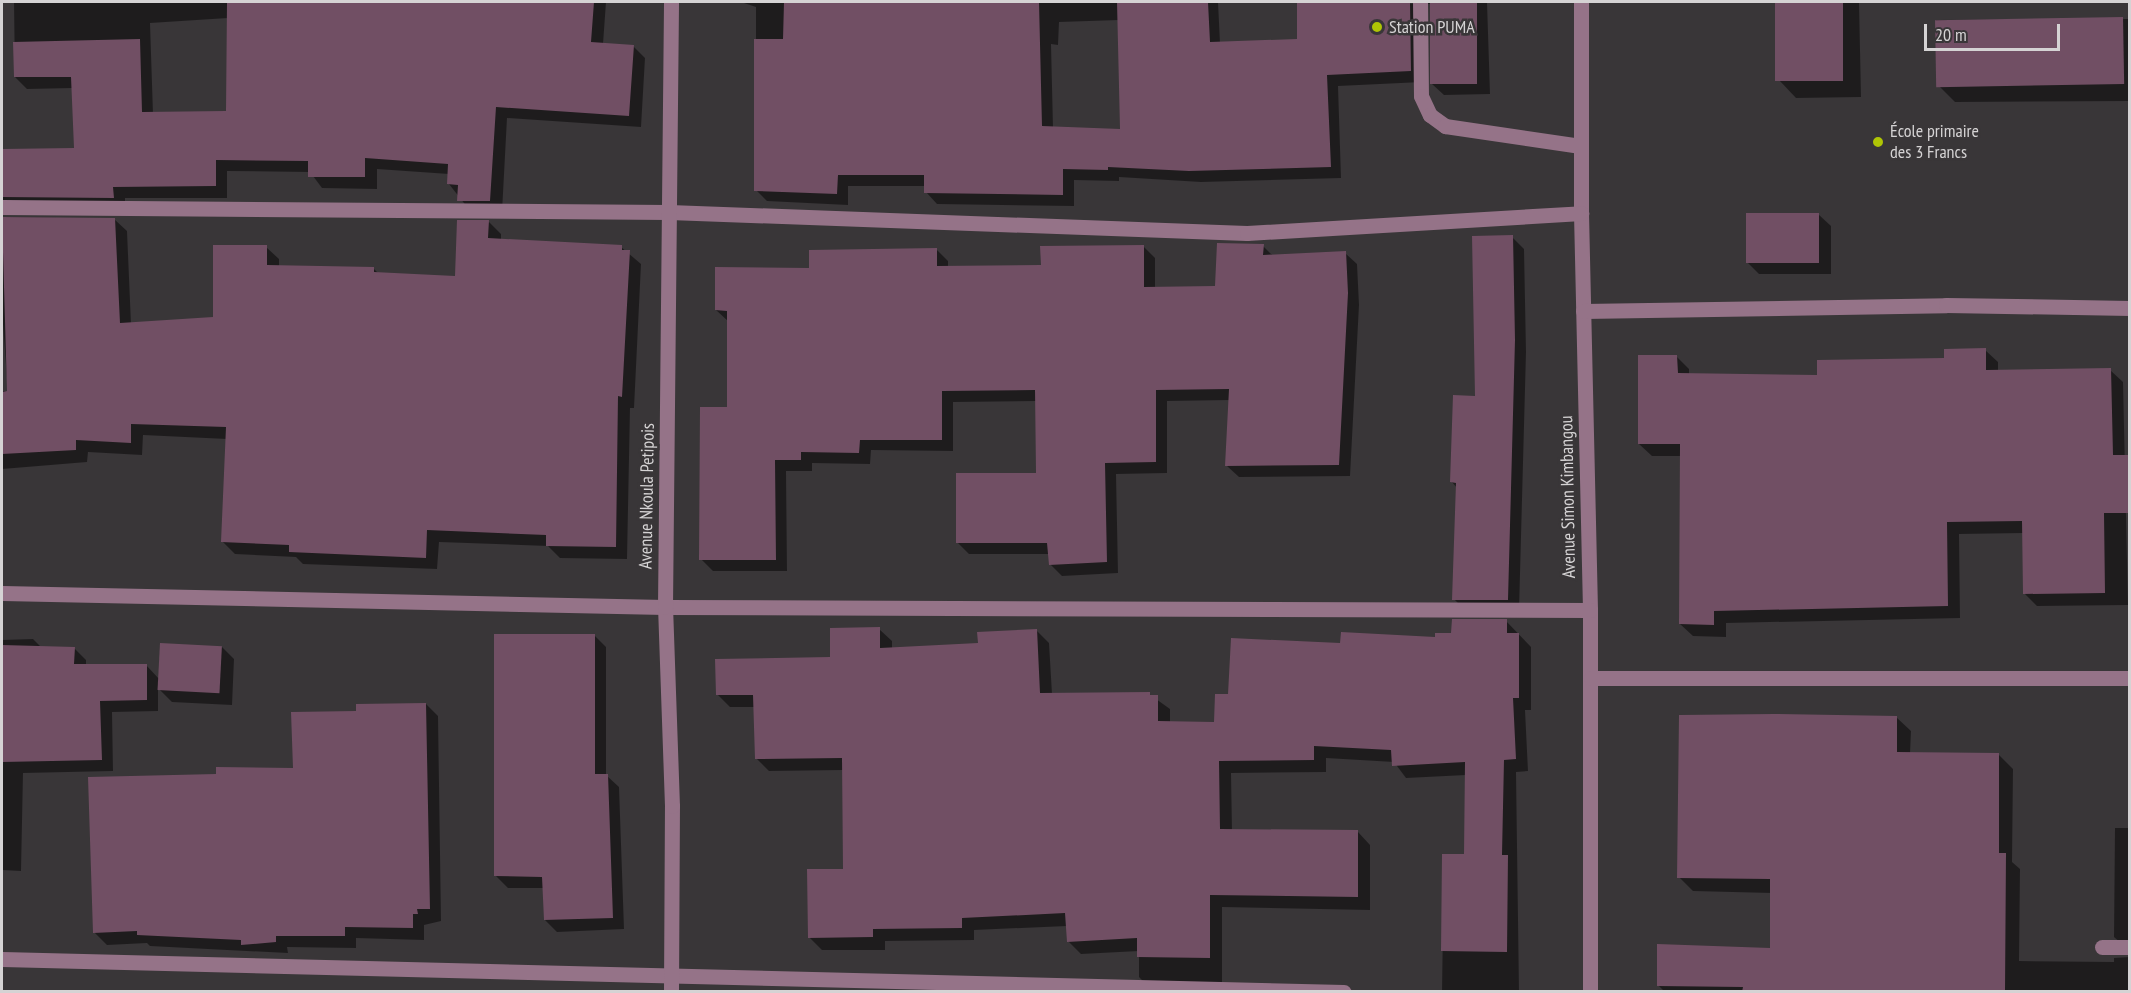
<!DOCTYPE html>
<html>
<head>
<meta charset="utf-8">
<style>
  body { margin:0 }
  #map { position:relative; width:2131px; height:993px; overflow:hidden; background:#393638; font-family:"PT Sans Narrow",sans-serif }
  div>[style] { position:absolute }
  .shadow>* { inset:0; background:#0007 }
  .building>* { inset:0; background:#714f64; transform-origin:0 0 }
  .minor>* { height:15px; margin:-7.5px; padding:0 7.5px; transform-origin:7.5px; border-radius:7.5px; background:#957388 }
  .dots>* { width:16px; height:16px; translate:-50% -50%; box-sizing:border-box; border:3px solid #393638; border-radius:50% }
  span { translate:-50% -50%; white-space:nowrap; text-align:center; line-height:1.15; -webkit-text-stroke:5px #393638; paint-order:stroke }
  .poi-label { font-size:18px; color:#d5d3d4 }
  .left { translate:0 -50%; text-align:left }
  .street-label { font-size:18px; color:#d5d3d4 }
  .frame { position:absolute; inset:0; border:3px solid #d5d3d4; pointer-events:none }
  .scale { position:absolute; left:1924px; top:24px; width:136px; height:27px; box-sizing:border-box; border:3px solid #d5d3d4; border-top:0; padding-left:8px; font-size:18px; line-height:21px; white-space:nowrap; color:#d5d3d4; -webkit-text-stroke:4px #393638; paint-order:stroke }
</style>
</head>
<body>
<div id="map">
  <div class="shadow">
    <div style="clip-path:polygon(evenodd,14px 2px,606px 2px,603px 44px,633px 46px,645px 58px,641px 127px,507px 118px,502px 212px,471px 212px,449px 184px,449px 174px,377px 169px,377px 189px,322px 188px,310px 172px,227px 171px,227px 198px,125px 198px,125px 209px,2px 200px,2px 151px,75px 149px,73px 88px,27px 89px,15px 77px,14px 2px,228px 18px,227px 112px,153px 114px,150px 23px,228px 18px)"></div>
    <div style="clip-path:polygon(evenodd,741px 2px,1218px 2px,1220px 43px,1299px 41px,1298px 2px,1350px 2px,1350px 5px,1487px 2px,1490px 94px,1444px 95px,1432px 84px,1431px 4px,1427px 4px,1422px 82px,1338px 86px,1341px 178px,1201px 182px,1119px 177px,1119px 181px,1074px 180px,1074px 206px,937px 204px,926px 192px,926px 186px,848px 186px,848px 205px,767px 201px,756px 190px,756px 7px,741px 2px,1119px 20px,1122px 130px,1053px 128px,1051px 44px,1058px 45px,1059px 22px,1119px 20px)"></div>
    <div style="clip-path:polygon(1777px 2px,1859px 2px,1861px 97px,1796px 98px,1779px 80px)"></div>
    <div style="clip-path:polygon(2130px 19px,2130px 101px,1955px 102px,1938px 85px,1936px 20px)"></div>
    <div style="clip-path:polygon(1818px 214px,1831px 226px,1831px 274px,1759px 274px,1747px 262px)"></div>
    <div style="clip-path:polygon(2px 217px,114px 219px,127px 231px,131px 324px,214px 319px,266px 247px,279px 259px,279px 266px,373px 268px,379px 274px,457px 278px,489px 222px,501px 234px,501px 240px,621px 247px,641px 264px,634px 408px,630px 408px,627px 559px,560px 558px,548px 546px,439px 542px,437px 569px,303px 564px,296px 557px,235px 554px,222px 541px,227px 439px,143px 435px,142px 455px,88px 452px,87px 462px,2px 469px,2px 391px,8px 391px,2px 311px)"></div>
    <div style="clip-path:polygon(1512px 237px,1524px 249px,1526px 352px,1519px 611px,1466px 611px,1454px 599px,1457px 488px,1452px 482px,1477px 397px)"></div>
    <div style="clip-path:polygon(1143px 246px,1155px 258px,1155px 288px,1217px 288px,1263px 246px,1273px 256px,1345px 253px,1357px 264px,1359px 305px,1350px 476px,1239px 477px,1227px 466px,1230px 400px,1167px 401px,1167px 473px,1116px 474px,1118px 573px,1062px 576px,1050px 564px,1049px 554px,969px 554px,958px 543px,1037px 475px,1036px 401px,953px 402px,953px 451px,871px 450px,870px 464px,812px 463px,812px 471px,786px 471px,787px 571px,713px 571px,701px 559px,729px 408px,729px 322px,716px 310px,810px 270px,936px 249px,948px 261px,948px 268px,1043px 266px)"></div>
    <div style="clip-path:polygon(1985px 350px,1998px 362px,1998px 371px,2110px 370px,2123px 382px,2128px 605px,2037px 606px,2025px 594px,2024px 533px,1959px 534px,1960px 618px,1726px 623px,1726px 637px,1693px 636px,1680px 624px,1681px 456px,1652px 456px,1639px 444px,1677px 357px,1689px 369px,1689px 375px,1818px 377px,1946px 359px)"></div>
    <div style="clip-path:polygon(1506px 621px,1531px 647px,1531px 710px,1525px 710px,1528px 771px,1516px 772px,1519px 992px,1442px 992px,1444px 855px,1465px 855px,1466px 775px,1406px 778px,1394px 762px,1326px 758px,1326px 772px,1231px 773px,1232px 831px,1358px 832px,1370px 845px,1370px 910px,1222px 907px,1222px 991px,1151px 989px,1139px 977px,1139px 951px,1081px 954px,1068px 941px,1067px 926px,974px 930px,974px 940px,885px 941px,885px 950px,822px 950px,809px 937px,844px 870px,843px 770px,769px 771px,756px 758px,755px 707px,730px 707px,717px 694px,832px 659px,879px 629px,892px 641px,892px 649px,980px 644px,1036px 630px,1049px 643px,1052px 694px,1149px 694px,1170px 709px,1170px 723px,1216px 724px,1230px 696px,1342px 644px,1436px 639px)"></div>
    <div style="clip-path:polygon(594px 635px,606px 647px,606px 775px,619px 787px,624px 929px,557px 932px,545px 920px,544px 888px,508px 888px,496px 876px)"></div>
    <div style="clip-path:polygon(33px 639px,42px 648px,74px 648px,86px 660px,86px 665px,146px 665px,160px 680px,222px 647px,234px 659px,232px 705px,172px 702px,158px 688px,158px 711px,112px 712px,113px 771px,23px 773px,21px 871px,2px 870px,2px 640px)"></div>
    <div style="clip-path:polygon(426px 704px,438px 716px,441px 921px,424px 925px,424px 940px,356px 938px,356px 948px,287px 947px,288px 953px,150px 946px,147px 943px,107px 945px,94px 932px,217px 775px,295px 770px,358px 712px)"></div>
    <div style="clip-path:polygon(1896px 717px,1911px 731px,1910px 754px,1999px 755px,2013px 769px,2012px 862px,2020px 869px,2019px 961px,2114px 962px,2114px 958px,2130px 957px,2130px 992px,1665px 992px,1658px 985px,1772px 950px,1772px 893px,1693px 891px,1679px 877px)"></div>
    <div style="clip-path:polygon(2115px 828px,2130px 828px,2130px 951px,2114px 937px)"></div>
  </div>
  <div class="building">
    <div style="clip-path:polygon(227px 2px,594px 2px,591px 42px,634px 45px,629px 116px,496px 107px,490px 201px,457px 201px,458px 185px,447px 184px,448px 164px,365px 158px,365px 177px,308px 177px,308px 161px,216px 160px,216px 186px,113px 187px,114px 198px,2px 197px,2px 149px,74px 148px,71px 77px,14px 77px,13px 42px,140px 39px,142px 112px,226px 111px)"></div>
    <div style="clip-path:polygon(784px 2px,1039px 2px,1042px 126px,1120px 129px,1117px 2px,1208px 2px,1210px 42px,1297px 39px,1297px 2px,1410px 2px,1411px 71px,1327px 75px,1331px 167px,1189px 171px,1108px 167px,1108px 170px,1063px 169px,1063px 195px,924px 193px,924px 175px,838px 175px,837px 194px,754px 191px,754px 39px,783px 39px)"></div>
    <div style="left:1430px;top:2px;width:47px;height:82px"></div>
    <div style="left:1775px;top:2px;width:68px;height:79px"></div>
    <div style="left:2123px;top:17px;width:67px;height:188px;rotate:89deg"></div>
    <div style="left:1746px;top:213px;width:73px;height:50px"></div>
    <div style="clip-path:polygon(2px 217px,115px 218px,120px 323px,213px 317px,213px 245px,267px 245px,267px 265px,374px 267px,374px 272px,455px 276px,457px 220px,489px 220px,488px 238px,622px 245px,622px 250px,630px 250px,622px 397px,618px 396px,616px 547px,546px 546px,546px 535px,427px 530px,426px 558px,289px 552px,289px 545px,221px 542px,226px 427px,131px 424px,131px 443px,76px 440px,76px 450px,2px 454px,2px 392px,7px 391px)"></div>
    <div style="clip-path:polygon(1513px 235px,1515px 340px,1508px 600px,1452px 600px,1456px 483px,1450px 482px,1453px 395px,1475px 396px,1472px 236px)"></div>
    <div style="clip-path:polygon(1217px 243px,1264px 244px,1263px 255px,1346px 251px,1348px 293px,1339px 465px,1225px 466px,1229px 389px,1156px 390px,1156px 462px,1105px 463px,1107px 562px,1049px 565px,1047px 543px,956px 543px,956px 473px,1036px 473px,1035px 390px,942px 391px,942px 440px,860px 440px,859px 453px,801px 452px,801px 460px,775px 460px,776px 560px,699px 560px,700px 407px,727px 407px,727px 311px,715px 310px,715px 267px,809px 268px,809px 250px,937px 248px,937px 266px,1041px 265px,1040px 246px,1144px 245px,1144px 287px,1215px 286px)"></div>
    <div style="clip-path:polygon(1986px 348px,1986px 370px,2111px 368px,2113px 455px,2130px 455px,2130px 513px,2104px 513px,2105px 593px,2023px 594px,2022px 521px,1947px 522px,1948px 606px,1714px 611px,1714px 625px,1679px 624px,1680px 444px,1638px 444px,1638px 355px,1677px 355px,1678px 373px,1817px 375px,1817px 360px,1944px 358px,1944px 349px)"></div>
    <div style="clip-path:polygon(1452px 619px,1507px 619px,1507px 633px,1519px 633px,1519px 698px,1513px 698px,1516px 759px,1504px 760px,1502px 855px,1508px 855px,1507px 952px,1441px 951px,1442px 854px,1464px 854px,1465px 762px,1392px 766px,1391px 750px,1314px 746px,1314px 760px,1219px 761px,1220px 829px,1358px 830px,1358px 897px,1210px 895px,1210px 958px,1137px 957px,1137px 938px,1067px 942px,1065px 913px,962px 918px,962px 928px,873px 929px,873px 937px,808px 938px,807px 869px,843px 869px,842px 758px,755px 759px,753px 695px,716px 695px,715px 659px,830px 657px,830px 628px,880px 627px,880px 648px,978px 643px,977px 632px,1037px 629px,1040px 693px,1150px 692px,1150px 695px,1158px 695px,1158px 721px,1214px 722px,1215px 694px,1228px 694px,1231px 638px,1340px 643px,1341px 632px,1435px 637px,1435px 633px,1451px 633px)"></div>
    <div style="clip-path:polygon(494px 634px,595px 634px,595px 774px,608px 774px,613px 918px,544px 920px,542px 877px,494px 876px)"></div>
    <div style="left:160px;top:643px;width:62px;height:47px;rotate:3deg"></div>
    <div style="clip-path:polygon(2px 645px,75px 647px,74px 664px,147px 664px,147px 700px,100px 701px,102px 760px,2px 762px)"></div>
    <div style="clip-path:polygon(426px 703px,430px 909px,417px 909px,418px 914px,413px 914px,413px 928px,345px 927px,345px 936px,276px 936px,276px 942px,241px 945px,241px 940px,137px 935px,137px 931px,93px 933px,88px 777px,216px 774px,216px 767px,293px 768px,291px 712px,356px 711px,356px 704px)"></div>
    <div style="clip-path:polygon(1774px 714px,1897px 716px,1897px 752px,1999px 753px,1999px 853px,2006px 853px,2005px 992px,1742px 992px,1743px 987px,1657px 986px,1657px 944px,1770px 948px,1770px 879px,1677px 878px,1679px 715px)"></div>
  </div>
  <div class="minor">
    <div style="left:1420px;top:2px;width:94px;rotate:89.4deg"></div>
    <div style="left:1421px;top:96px;width:21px;rotate:65deg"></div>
    <div style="left:1430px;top:115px;width:19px;rotate:36deg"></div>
    <div style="left:1445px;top:126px;width:137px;rotate:8.4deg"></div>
    <div style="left:1581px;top:2px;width:211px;rotate:90deg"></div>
    <div style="left:1581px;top:213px;width:397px;rotate:88.7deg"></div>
    <div style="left:1590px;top:610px;width:382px;rotate:90deg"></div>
    <div style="left:2px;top:207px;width:667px;rotate:0.43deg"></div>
    <div style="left:669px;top:212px;width:578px;rotate:2.08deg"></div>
    <div style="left:1247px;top:233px;width:335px;rotate:-3.4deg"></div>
    <div style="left:1583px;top:311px;width:363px;rotate:-0.9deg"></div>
    <div style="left:1946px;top:305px;width:184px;rotate:0.9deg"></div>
    <div style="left:2px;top:593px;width:663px;rotate:1.21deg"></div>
    <div style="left:665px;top:607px;width:925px;rotate:0.19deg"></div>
    <div style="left:1591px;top:678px;width:539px"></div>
    <div style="left:2102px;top:947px;width:28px"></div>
    <div style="left:2px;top:959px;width:1342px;rotate:1.41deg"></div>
    <div style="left:671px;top:992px;width:186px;rotate:-89.7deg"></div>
    <div style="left:672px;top:806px;width:199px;rotate:-92deg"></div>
    <div style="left:665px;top:607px;width:605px;rotate:-89.43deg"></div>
  </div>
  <div class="dots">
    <div style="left:1377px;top:27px;background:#afc505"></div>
    <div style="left:1878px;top:142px;background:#afc505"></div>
  </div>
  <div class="poi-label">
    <span class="left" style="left:1389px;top:27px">Station PUMA</span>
    <span class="left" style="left:1890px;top:142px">École primaire<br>des 3 Francs</span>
  </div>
  <div class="street-label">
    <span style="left:647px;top:496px;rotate:-89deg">Avenue Nkoula Petipois</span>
    <span style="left:1568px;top:497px;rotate:-91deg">Avenue Simon Kimbangou</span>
  </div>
  <div class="frame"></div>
  <div class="scale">20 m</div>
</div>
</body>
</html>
